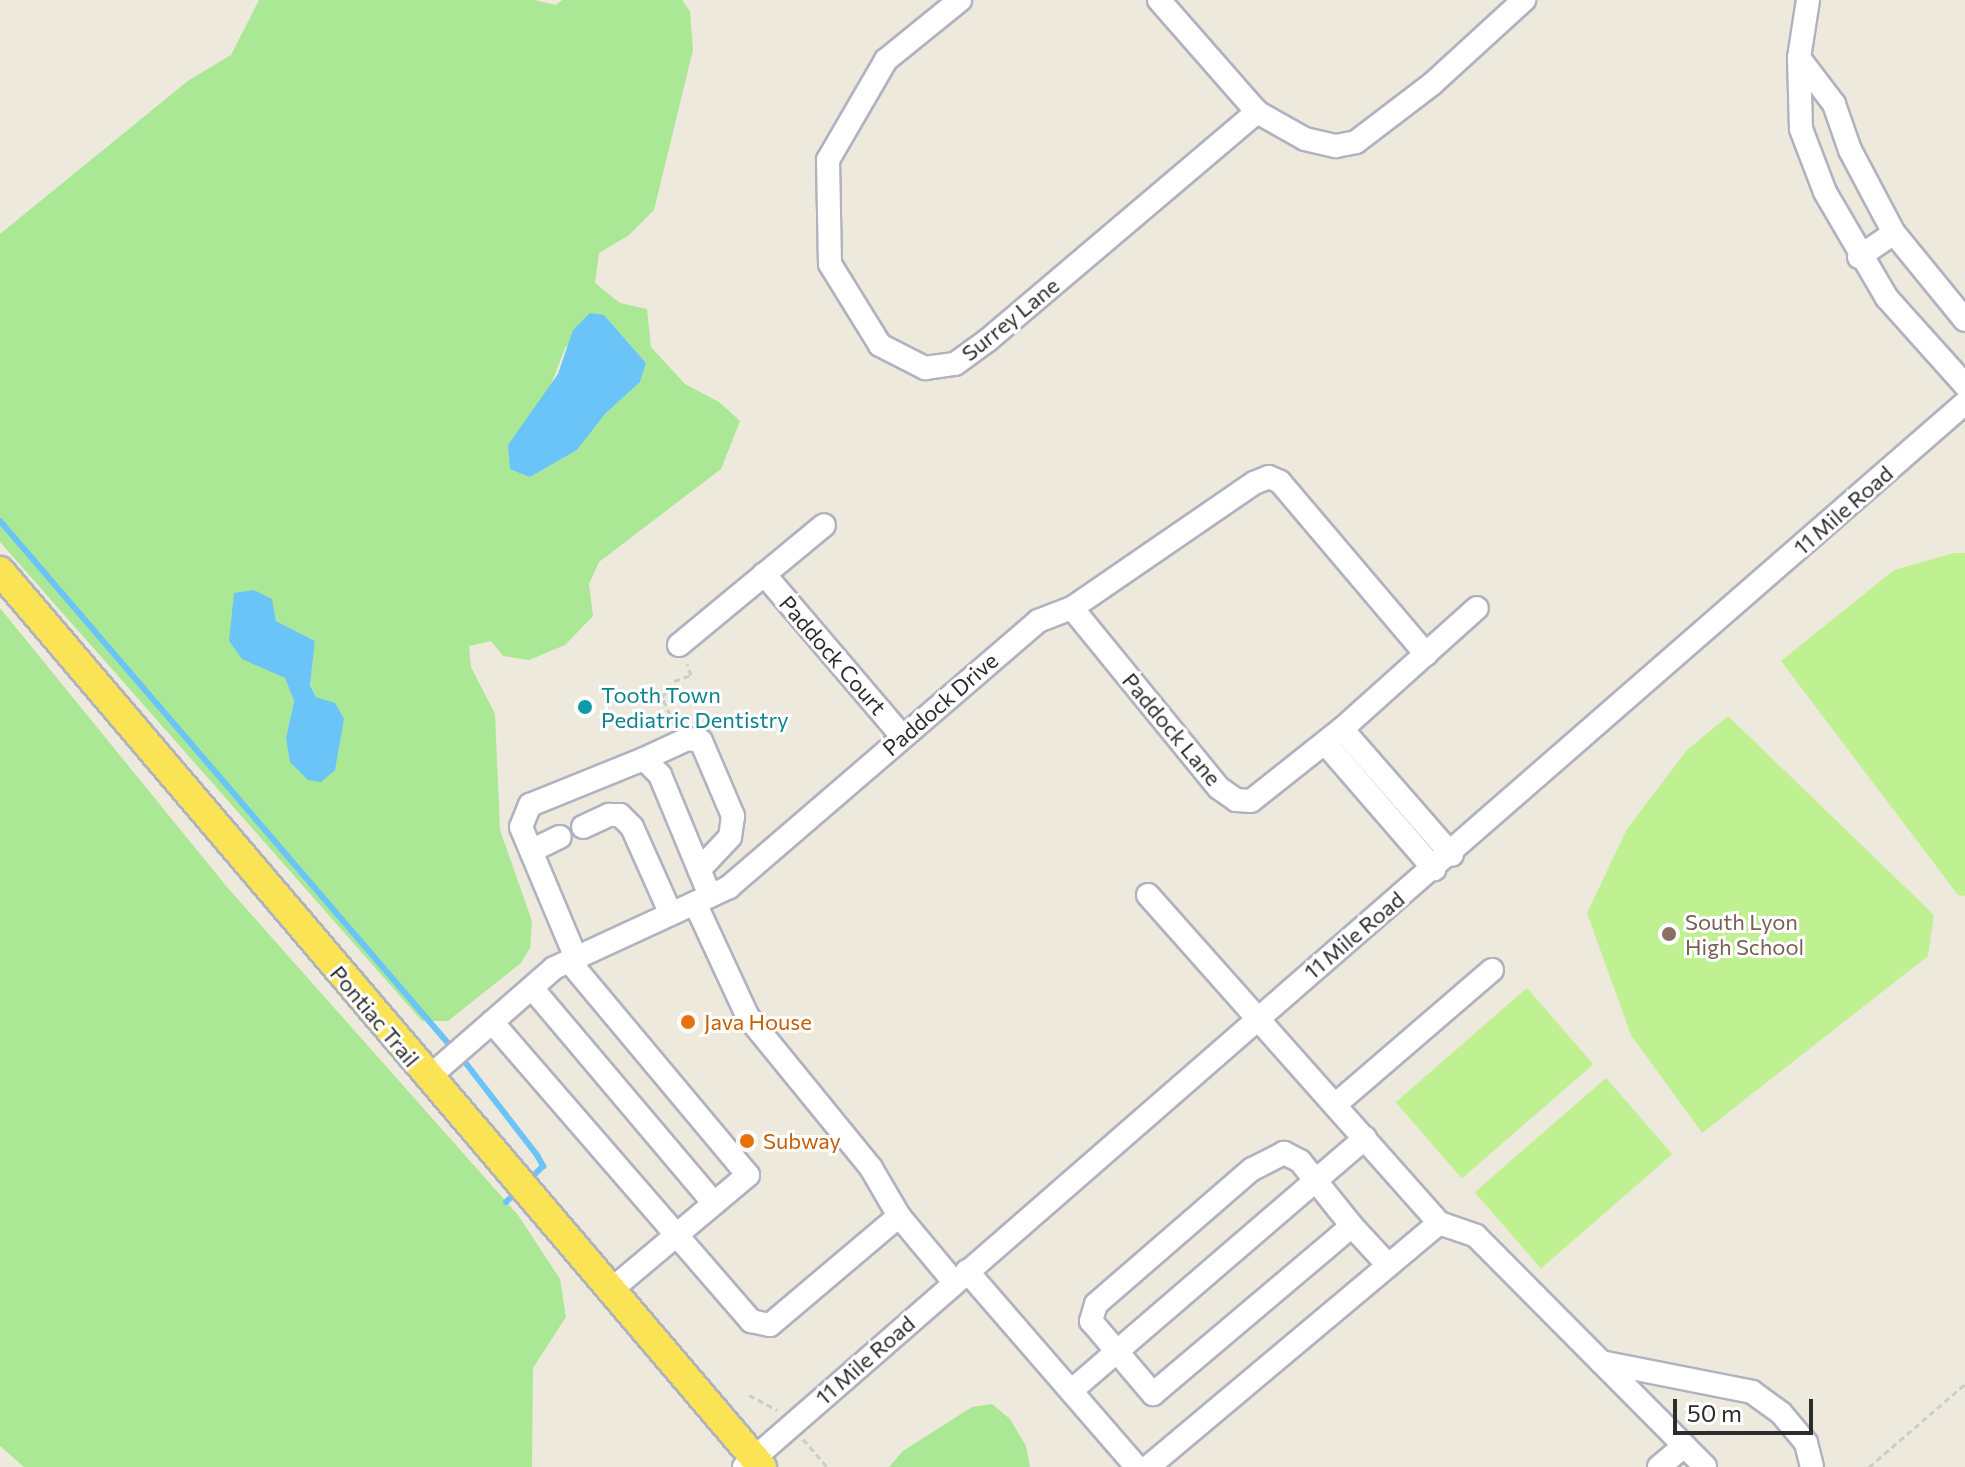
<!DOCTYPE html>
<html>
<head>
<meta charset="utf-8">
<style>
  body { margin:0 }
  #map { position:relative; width:1965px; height:1467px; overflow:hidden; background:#eee9dd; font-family:Commissioner,sans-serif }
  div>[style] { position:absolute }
  .green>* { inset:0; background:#aae896 }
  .pitch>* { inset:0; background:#bff091; transform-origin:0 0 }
  .water>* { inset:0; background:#6ac4f7 }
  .stream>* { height:6px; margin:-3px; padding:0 3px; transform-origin:3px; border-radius:3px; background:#6ac4f7 }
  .path>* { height:3px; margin-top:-1.5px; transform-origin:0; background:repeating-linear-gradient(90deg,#ccc 0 6px,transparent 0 10px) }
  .roads { filter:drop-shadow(2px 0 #b1b2c0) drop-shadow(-2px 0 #b1b2c0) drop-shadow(0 2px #b1b2c0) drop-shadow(0 -2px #b1b2c0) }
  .minor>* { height:22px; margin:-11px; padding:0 11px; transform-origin:11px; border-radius:11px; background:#fff }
  .major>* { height:28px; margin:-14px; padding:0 14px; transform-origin:14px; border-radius:14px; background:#fae456 }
  .dots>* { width:22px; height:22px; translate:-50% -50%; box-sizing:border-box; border:4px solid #fff; border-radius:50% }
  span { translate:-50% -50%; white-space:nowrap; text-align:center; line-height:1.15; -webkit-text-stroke:6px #fff; paint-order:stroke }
  .street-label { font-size:22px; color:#2c2c2c }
  .culture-label { font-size:22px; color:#0d838f }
  .left { translate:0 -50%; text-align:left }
  .education-label { font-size:22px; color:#785e54 }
  .food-label { font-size:22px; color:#c56008 }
  .scale { position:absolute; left:1673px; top:1399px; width:140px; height:36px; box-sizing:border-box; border:4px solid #2c2c2c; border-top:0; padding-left:10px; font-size:24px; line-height:28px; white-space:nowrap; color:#2c2c2c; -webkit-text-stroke:6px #fff; paint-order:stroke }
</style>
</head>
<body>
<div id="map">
  <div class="green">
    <div style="clip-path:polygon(evenodd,259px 0,534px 0,556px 5px,562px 0,682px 0,690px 11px,693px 50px,654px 210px,629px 235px,599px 253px,595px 283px,620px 303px,647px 309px,651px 347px,685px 384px,719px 402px,740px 421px,721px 469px,599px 562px,589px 584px,593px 616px,565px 645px,529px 660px,503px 656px,491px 641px,469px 646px,471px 667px,495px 714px,500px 830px,532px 921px,530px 948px,521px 963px,448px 1021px,422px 1021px,0 542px,0 234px,189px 80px,231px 55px,259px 0,604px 315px,646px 363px,640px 382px,605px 414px,577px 450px,530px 477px,508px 445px,549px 390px,565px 348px,604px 315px,259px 0,271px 599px,276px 621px,315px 641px,310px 684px,316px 697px,286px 738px,294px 701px,285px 678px,266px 668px,271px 599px)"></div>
    <div style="clip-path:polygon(0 608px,227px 887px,518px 1215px,560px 1279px,566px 1317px,533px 1368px,532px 1467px,24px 1467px,0 1446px)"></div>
    <div style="clip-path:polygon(992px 1404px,1010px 1419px,1026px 1446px,1030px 1467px,889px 1467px,903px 1451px,972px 1407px)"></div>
  </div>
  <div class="pitch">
    <div style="clip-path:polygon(1954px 553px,1965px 553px,1965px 896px,1958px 895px,1781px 661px,1894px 570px)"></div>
    <div style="clip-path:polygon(1728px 716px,1934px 915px,1928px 956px,1702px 1133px,1631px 1035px,1587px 913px,1627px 829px,1687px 750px)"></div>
    <div style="left:1527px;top:988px;width:101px;height:174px;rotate:49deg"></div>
    <div style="left:1606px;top:1078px;width:101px;height:174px;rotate:49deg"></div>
  </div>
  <div class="water">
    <div style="clip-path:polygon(590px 313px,604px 315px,646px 363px,640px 382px,605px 414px,577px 450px,530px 477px,510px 469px,508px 445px,558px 374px,573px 330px)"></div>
    <div style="clip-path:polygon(254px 590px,272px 599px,276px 621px,315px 641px,310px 685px,316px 697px,335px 703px,344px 719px,335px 770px,321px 782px,308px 780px,290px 762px,286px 738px,294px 701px,285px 678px,242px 659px,229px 641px,234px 593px)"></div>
  </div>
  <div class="stream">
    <div style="left:0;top:521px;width:696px;rotate:49.37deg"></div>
    <div style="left:461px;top:1057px;width:124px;rotate:52.2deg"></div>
    <div style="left:537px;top:1155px;width:13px;rotate:61deg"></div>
    <div style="left:543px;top:1166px;width:20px;rotate:135deg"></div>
    <div style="left:506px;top:1202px;width:16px;rotate:-43deg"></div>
  </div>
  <div class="path">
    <div style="left:674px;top:724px;width:30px;rotate:-114deg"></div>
    <div style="left:662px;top:697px;width:20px;rotate:-53deg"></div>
    <div style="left:674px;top:681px;width:18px;rotate:-19deg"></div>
    <div style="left:691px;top:675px;width:12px;rotate:-110deg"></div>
    <div style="left:749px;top:1395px;width:32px;rotate:28deg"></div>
    <div style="left:803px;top:1439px;width:37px;rotate:49deg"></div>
    <div style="left:1869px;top:1467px;width:127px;rotate:-40.8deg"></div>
  </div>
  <div class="roads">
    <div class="minor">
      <div style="left:960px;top:0;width:95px;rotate:141deg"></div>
      <div style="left:886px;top:60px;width:116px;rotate:120.1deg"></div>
      <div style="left:828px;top:160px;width:104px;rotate:88.9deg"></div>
      <div style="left:830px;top:264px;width:95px;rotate:58.3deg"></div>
      <div style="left:880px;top:345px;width:51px;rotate:27.1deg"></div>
      <div style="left:925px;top:368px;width:30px;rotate:-8deg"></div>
      <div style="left:955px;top:364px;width:41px;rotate:-36deg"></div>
      <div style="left:988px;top:340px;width:353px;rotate:-40.3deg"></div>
      <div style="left:1159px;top:0;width:149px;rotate:48.8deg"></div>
      <div style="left:1257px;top:112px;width:55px;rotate:29.4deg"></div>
      <div style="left:1305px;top:139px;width:32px;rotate:13deg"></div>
      <div style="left:1336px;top:146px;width:20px;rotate:-11deg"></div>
      <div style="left:1356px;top:142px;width:96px;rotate:-37.3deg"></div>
      <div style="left:1432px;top:84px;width:125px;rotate:-42.4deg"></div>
      <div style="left:1808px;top:0;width:59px;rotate:98.8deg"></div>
      <div style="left:1799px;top:58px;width:71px;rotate:88.4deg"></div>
      <div style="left:1801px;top:129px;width:67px;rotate:69.1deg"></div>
      <div style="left:1825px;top:192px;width:123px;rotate:59.7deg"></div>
      <div style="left:1887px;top:298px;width:117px;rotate:48.1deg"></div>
      <div style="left:1799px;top:58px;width:58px;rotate:52.7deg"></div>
      <div style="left:1834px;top:104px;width:49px;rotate:70.8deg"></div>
      <div style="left:1850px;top:150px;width:94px;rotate:62.1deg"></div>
      <div style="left:1894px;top:233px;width:112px;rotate:50.8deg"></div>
      <div style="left:1859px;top:257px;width:42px;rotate:-34.4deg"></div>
      <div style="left:764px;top:574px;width:213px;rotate:49.6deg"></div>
      <div style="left:1072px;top:608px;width:232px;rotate:50.8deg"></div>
      <div style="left:1219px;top:788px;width:21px;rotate:35deg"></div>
      <div style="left:1236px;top:800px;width:15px;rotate:4deg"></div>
      <div style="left:1251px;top:801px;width:116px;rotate:-38.4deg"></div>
      <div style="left:1342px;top:729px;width:181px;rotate:-41.9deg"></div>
      <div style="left:679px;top:645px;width:188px;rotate:-39.6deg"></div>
      <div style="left:1342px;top:729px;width:167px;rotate:48.9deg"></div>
      <div style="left:1325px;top:743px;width:167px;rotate:49.1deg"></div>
      <div style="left:644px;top:759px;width:47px;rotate:-24.9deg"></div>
      <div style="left:687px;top:739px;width:14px;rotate:8deg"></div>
      <div style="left:701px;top:741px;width:82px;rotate:66.9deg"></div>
      <div style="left:733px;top:816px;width:21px;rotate:98deg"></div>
      <div style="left:730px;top:837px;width:45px;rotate:133.2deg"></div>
      <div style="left:583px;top:827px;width:29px;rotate:-25deg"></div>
      <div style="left:609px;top:815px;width:11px"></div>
      <div style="left:620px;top:815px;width:17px;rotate:45deg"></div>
      <div style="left:632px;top:827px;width:95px;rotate:65.9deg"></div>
      <div style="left:531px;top:851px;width:32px;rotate:-26deg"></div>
      <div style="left:1148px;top:895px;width:438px;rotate:48.4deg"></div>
      <div style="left:1439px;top:1223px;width:380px;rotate:140deg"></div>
      <div style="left:695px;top:903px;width:126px;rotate:65.1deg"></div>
      <div style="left:748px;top:1017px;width:195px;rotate:50.8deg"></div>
      <div style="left:871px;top:1168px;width:56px;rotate:59.7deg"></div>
      <div style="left:576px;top:958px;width:142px;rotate:-112.8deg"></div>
      <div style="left:521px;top:827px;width:24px;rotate:-68deg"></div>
      <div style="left:530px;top:805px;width:123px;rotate:-22deg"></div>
      <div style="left:644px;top:759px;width:23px;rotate:45deg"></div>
      <div style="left:660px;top:775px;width:131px;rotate:67.5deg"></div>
      <div style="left:569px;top:961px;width:279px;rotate:50.1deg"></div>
      <div style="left:748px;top:1175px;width:180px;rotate:140deg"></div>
      <div style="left:532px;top:988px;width:282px;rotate:49.8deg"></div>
      <div style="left:492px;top:1022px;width:396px;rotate:49.1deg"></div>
      <div style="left:751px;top:1321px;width:19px;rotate:12deg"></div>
      <div style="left:770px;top:1325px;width:169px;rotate:-40.2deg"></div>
      <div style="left:899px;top:1216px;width:86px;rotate:50.2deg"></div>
      <div style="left:428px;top:1078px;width:167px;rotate:-41.1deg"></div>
      <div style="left:554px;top:968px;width:193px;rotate:-24.8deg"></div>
      <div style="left:729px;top:887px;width:408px;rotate:-40.7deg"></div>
      <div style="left:1038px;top:621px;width:36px;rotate:-21deg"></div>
      <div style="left:1072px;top:608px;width:221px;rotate:-34.5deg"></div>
      <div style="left:1254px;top:483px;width:16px;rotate:-22deg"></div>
      <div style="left:1269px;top:477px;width:12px;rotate:24deg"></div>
      <div style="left:1280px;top:482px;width:226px;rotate:49.7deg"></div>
      <div style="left:1335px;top:1105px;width:207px;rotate:-40.7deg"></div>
      <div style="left:1439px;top:1223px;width:39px;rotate:19deg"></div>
      <div style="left:1476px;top:1236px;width:325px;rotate:45.2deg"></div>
      <div style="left:1352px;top:1226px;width:83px;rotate:-128.7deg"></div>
      <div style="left:1300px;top:1161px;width:18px;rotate:-153deg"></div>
      <div style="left:1284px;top:1153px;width:36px;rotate:153deg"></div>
      <div style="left:1252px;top:1169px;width:206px;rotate:139.1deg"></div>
      <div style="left:1096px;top:1304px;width:18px;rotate:106deg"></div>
      <div style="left:1091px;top:1321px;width:96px;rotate:49.7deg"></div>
      <div style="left:1153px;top:1394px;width:260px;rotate:-40.2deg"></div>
      <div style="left:1352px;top:1226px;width:53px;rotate:47.3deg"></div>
      <div style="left:967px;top:1271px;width:259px;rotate:49.1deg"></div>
      <div style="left:1601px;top:1362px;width:154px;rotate:11.2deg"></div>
      <div style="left:1752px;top:1392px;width:36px;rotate:36deg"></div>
      <div style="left:1781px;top:1413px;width:39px;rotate:50deg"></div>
      <div style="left:1806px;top:1443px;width:25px;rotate:76deg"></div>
      <div style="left:1071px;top:1391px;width:388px;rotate:-40.7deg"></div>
      <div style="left:744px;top:1467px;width:1620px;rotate:-41.07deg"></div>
      <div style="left:1659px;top:1467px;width:33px;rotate:-40deg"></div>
    </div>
    <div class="major">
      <div style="left:0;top:571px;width:1176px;rotate:49.62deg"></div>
    </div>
  </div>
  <div class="dots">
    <div style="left:585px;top:707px;background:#0f9aa8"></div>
    <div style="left:1669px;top:934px;background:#8d6e63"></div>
    <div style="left:688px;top:1022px;background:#e8710a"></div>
    <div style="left:747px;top:1141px;background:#e8710a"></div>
  </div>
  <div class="street-label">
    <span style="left:1010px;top:319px;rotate:-39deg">Surrey Lane</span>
    <span style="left:1843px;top:510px;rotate:-41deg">11 Mile Road</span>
    <span style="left:833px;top:655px;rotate:49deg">Paddock Court</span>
    <span style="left:940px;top:704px;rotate:-41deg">Paddock Drive</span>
    <span style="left:1172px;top:729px;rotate:50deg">Paddock Lane</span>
    <span style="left:1354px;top:935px;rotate:-40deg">11 Mile Road</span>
    <span style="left:375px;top:1016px;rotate:50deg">Pontiac Trail</span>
    <span style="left:865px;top:1360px;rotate:-41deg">11 Mile Road</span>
  </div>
  <div class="culture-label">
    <span class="left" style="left:601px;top:707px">Tooth Town<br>Pediatric Dentistry</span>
  </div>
  <div class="education-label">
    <span class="left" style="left:1685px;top:934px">South Lyon<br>High School</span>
  </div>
  <div class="food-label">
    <span class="left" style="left:704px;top:1022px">Java House</span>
    <span class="left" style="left:763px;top:1141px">Subway</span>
  </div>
  <div class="scale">50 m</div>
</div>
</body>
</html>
